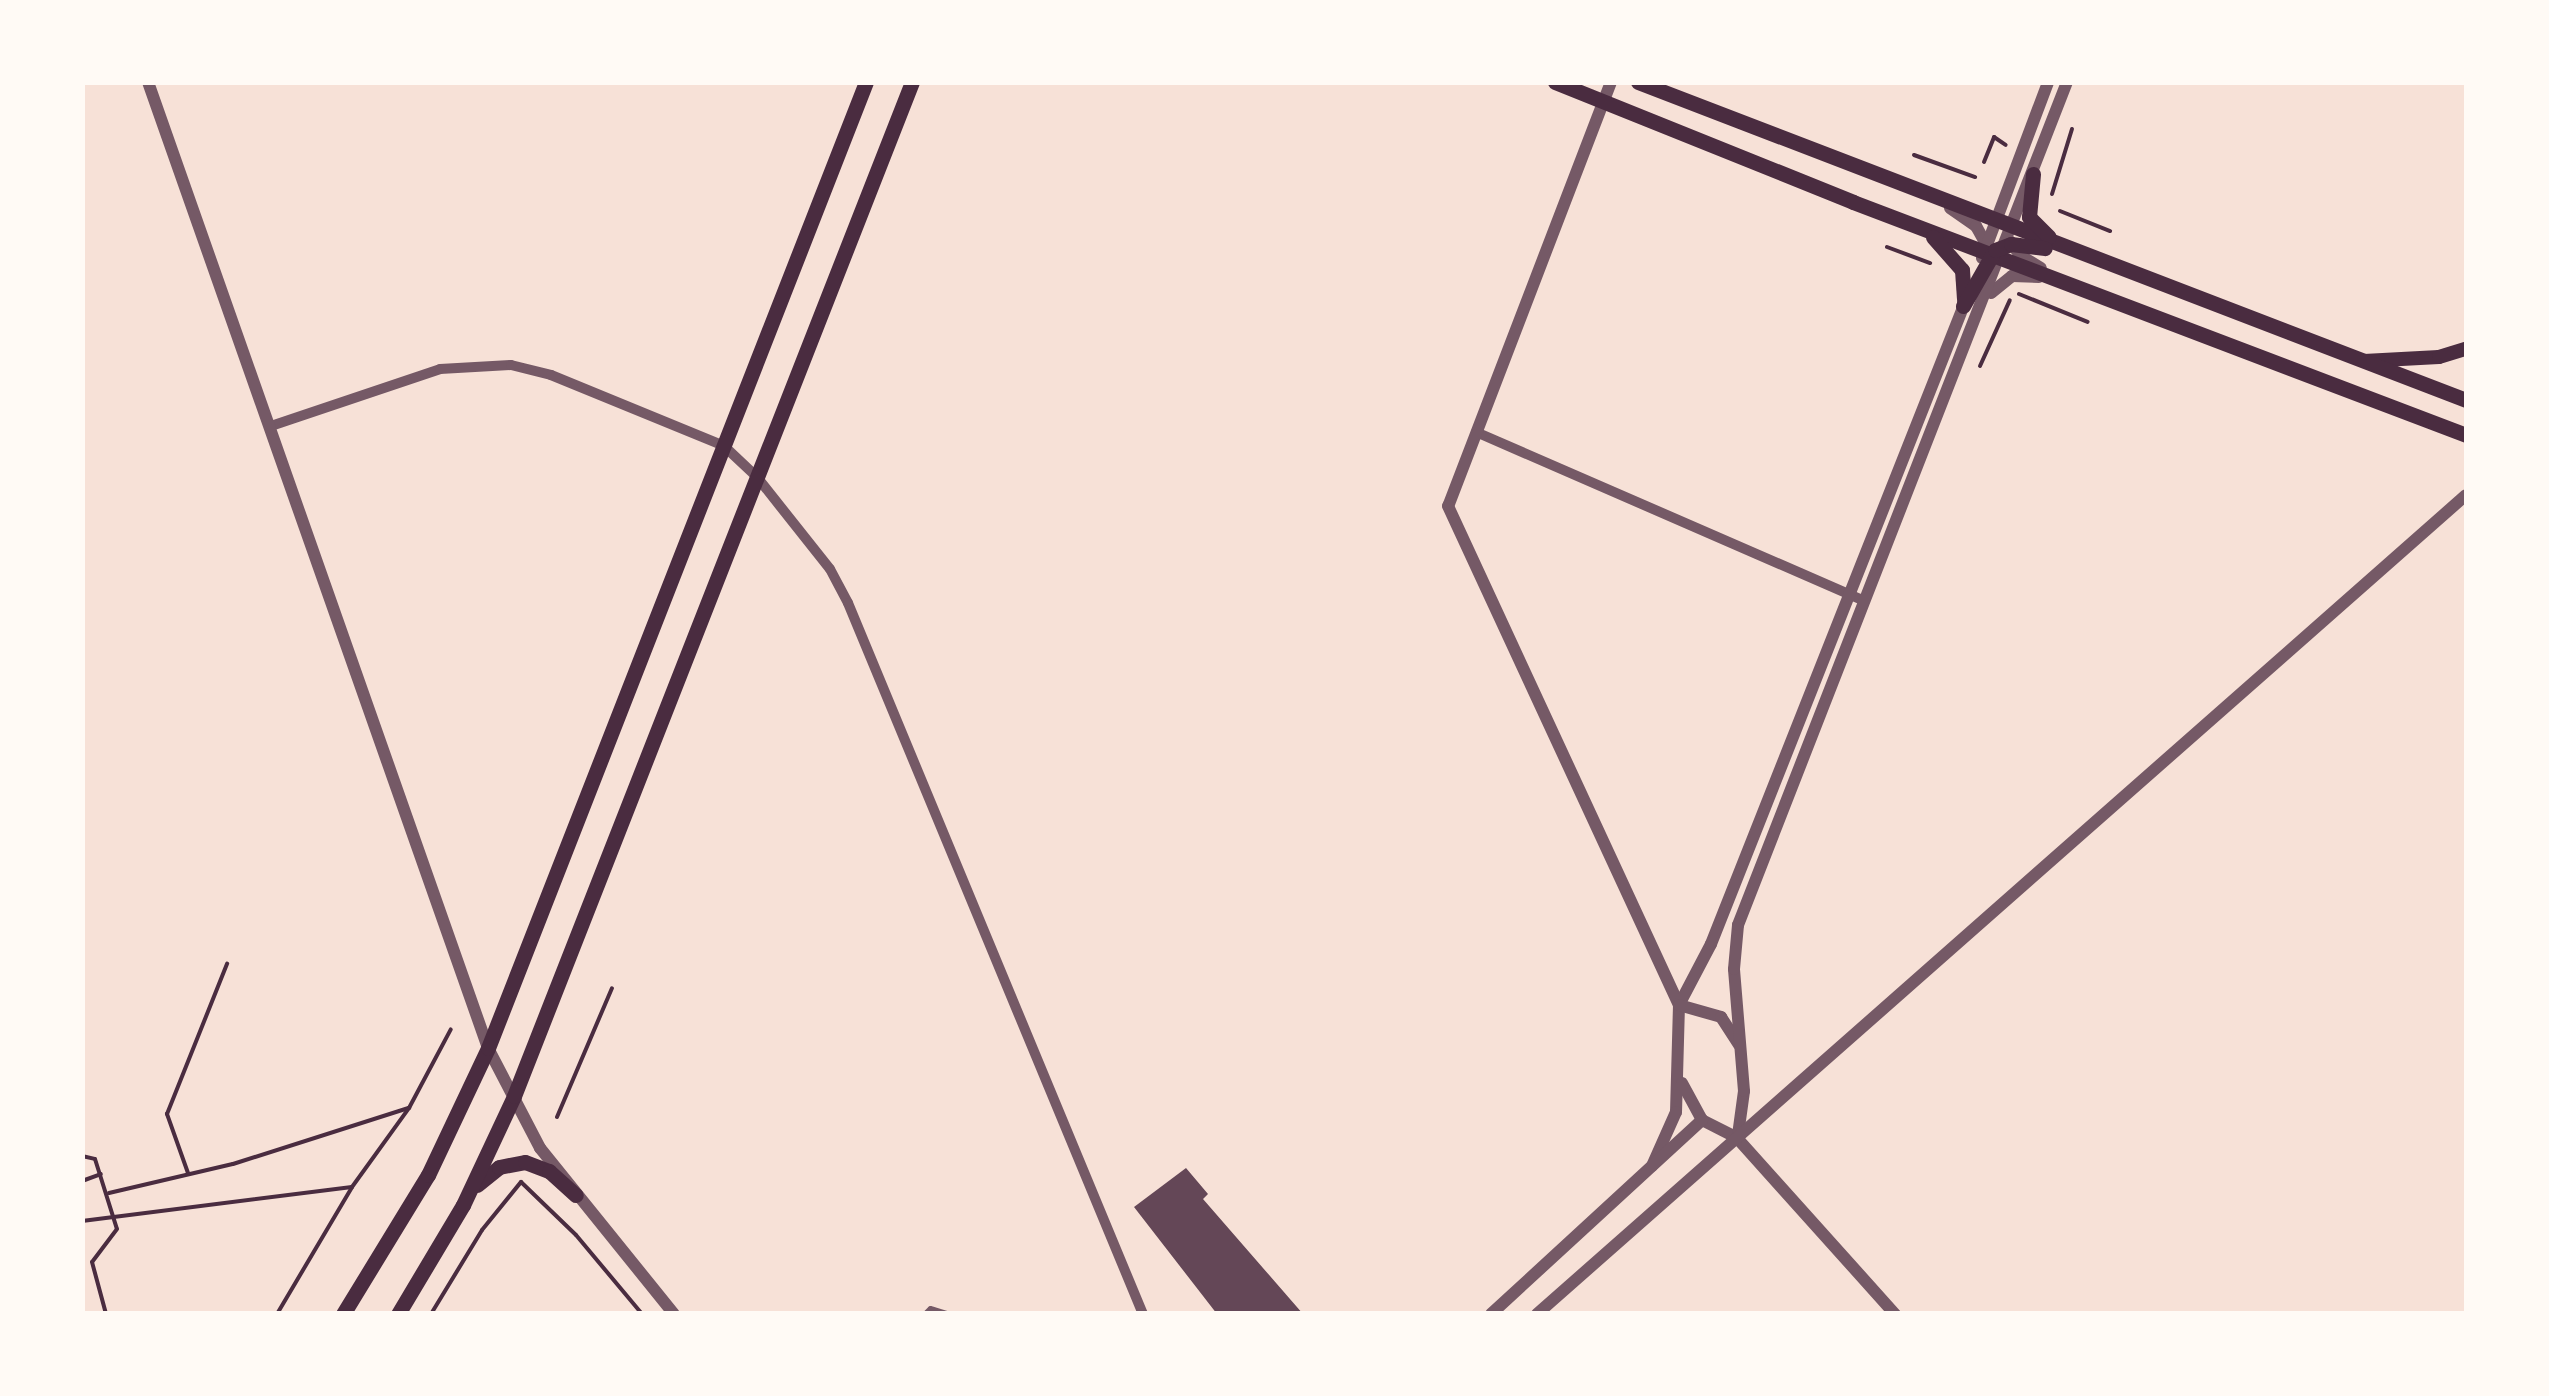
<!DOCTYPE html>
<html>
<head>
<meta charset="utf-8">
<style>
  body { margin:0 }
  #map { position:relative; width:2549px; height:1396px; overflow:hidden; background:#f7e1d7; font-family:"Alegreya Sans",sans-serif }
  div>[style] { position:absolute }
  .building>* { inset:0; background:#644757 }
  .path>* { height:4px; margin:-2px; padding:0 2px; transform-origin:2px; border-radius:2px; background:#4a2c40 }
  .service>* { height:5px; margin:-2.5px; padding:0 2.5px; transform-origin:2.5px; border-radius:2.5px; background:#755966 }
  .minor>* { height:10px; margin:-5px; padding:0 5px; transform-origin:5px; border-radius:5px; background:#755966 }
  .tertiary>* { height:12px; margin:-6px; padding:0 6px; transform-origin:6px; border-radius:6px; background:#755966 }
  .secondary>* { height:14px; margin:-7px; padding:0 7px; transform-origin:7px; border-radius:7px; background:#4a2c40 }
  .primary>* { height:15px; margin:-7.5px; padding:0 7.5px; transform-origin:7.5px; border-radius:7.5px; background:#4a2c40 }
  span { translate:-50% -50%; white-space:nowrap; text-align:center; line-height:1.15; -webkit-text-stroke:10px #fffaf5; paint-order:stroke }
  .frame { position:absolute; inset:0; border:85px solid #fffaf5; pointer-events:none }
</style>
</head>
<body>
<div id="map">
  <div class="building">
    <div style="clip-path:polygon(1186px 1168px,1208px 1194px,1203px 1199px,1303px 1314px,1217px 1314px,1134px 1207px)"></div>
  </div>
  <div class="path">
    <div style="left:1914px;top:155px;width:65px;rotate:19.8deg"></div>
    <div style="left:1984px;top:162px;width:27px;rotate:-68deg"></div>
    <div style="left:1994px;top:137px;width:14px;rotate:34deg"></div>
    <div style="left:2052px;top:194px;width:68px;rotate:-72.9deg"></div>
    <div style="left:2060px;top:211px;width:54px;rotate:21.8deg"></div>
    <div style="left:1887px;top:247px;width:46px;rotate:20.4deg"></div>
    <div style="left:2019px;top:294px;width:74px;rotate:22.1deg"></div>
    <div style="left:1980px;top:366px;width:72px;rotate:-65.6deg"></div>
    <div style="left:557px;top:1117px;width:140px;rotate:-66.9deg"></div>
    <div style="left:82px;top:1156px;width:13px;rotate:13deg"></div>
    <div style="left:95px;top:1159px;width:73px;rotate:72.6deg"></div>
    <div style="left:117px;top:1229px;width:41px;rotate:127.1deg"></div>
    <div style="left:92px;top:1262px;width:54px;rotate:74.9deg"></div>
    <div style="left:188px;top:1173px;width:63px;rotate:-109.6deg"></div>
    <div style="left:167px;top:1114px;width:162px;rotate:-68.2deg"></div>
    <div style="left:82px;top:1181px;width:20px;rotate:-20deg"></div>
    <div style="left:109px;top:1193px;width:127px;rotate:-13.2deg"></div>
    <div style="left:233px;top:1164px;width:185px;rotate:-17.7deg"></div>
    <div style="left:82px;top:1221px;width:272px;rotate:-7.2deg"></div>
    <div style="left:277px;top:1314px;width:147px;rotate:-59.4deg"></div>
    <div style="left:352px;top:1187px;width:97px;rotate:-54.2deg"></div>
    <div style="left:409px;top:1108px;width:89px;rotate:-62deg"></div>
    <div style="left:431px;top:1314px;width:98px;rotate:-58.7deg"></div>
    <div style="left:482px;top:1230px;width:62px;rotate:-50.9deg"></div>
    <div style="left:521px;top:1182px;width:76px;rotate:43.9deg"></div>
    <div style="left:576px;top:1235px;width:103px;rotate:50.1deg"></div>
  </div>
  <div class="service">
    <div style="left:924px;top:1314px;width:8px;rotate:-45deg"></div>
    <div style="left:930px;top:1308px;width:21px;rotate:17deg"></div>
  </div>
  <div class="minor">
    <div style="left:271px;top:426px;width:178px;rotate:-18.6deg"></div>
    <div style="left:440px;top:369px;width:71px;rotate:-3.2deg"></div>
    <div style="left:511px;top:365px;width:41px;rotate:14deg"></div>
    <div style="left:551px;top:375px;width:187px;rotate:22.3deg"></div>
    <div style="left:724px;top:446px;width:45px;rotate:43.2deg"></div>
    <div style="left:757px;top:477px;width:117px;rotate:51.6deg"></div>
    <div style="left:830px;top:569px;width:38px;rotate:62deg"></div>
    <div style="left:848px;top:603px;width:770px;rotate:67.47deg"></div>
    <div style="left:1476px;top:432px;width:424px;rotate:23.5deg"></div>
  </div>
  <div class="tertiary">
    <div style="left:148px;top:82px;width:1024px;rotate:70.61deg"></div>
    <div style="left:488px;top:1048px;width:113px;rotate:62.5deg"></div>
    <div style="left:540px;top:1148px;width:213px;rotate:51.1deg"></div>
    <div style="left:1611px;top:82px;width:454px;rotate:111deg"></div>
    <div style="left:1448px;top:506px;width:550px;rotate:65.16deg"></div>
    <div style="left:1679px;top:1005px;width:107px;rotate:91.6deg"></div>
    <div style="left:1676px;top:1112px;width:59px;rotate:114deg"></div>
    <div style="left:1950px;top:208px;width:32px;rotate:35deg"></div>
    <div style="left:1976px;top:226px;width:23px;rotate:61deg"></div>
    <div style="left:2008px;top:239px;width:21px;rotate:53deg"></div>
    <div style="left:2021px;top:256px;width:23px;rotate:31deg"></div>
    <div style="left:1982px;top:258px;width:188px;rotate:-69.4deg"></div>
    <div style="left:1991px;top:293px;width:27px;rotate:-39deg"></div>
    <div style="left:2012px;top:276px;width:27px;rotate:2deg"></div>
    <div style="left:1679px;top:1005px;width:69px;rotate:-62.3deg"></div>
    <div style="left:1711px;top:944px;width:693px;rotate:-68.4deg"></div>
    <div style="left:1679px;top:1005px;width:44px;rotate:15.9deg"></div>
    <div style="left:1721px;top:1017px;width:33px;rotate:57deg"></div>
    <div style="left:1682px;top:1083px;width:42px;rotate:61.6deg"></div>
    <div style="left:1702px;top:1120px;width:39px;rotate:27deg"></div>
    <div style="left:1738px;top:1135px;width:44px;rotate:-82.2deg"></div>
    <div style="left:1744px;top:1091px;width:122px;rotate:-94.7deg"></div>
    <div style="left:1734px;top:969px;width:44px;rotate:-84.8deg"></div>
    <div style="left:1738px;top:925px;width:905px;rotate:-68.68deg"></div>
    <div style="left:1737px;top:1138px;width:237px;rotate:48.1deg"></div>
    <div style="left:1491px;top:1314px;width:287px;rotate:-42.6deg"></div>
    <div style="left:1537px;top:1314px;width:1238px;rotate:-41.4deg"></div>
  </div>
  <div class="secondary">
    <div style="left:2364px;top:361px;width:75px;rotate:-3.1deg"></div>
    <div style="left:2439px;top:357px;width:28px;rotate:-17deg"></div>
  </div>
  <div class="primary">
    <div style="left:1555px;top:82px;width:321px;rotate:21.9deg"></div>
    <div style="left:1853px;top:202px;width:656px;rotate:20.81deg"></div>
    <div style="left:1638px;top:82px;width:887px;rotate:21.01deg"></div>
    <div style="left:2033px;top:174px;width:43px;rotate:95.3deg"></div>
    <div style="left:2029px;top:217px;width:28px;rotate:45deg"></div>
    <div style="left:1933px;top:237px;width:44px;rotate:48.7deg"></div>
    <div style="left:1962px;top:270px;width:32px;rotate:86deg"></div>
    <div style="left:1963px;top:306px;width:64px;rotate:-60.3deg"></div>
    <div style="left:1995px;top:250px;width:17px;rotate:-21deg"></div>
    <div style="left:2011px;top:244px;width:34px;rotate:7deg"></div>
    <div style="left:477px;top:1185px;width:28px;rotate:-39deg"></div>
    <div style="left:499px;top:1167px;width:26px;rotate:-11deg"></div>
    <div style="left:525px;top:1162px;width:26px;rotate:21deg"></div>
    <div style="left:549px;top:1171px;width:36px;rotate:42deg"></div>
    <div style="left:343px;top:1314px;width:163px;rotate:-58.6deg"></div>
    <div style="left:428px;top:1175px;width:140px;rotate:-64.7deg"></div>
    <div style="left:488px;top:1048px;width:1037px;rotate:-68.63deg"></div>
    <div style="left:398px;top:1314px;width:127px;rotate:-59.2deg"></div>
    <div style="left:463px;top:1205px;width:120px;rotate:-64.9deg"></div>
    <div style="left:514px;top:1096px;width:1089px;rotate:-68.57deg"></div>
  </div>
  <div class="frame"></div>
</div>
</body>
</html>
